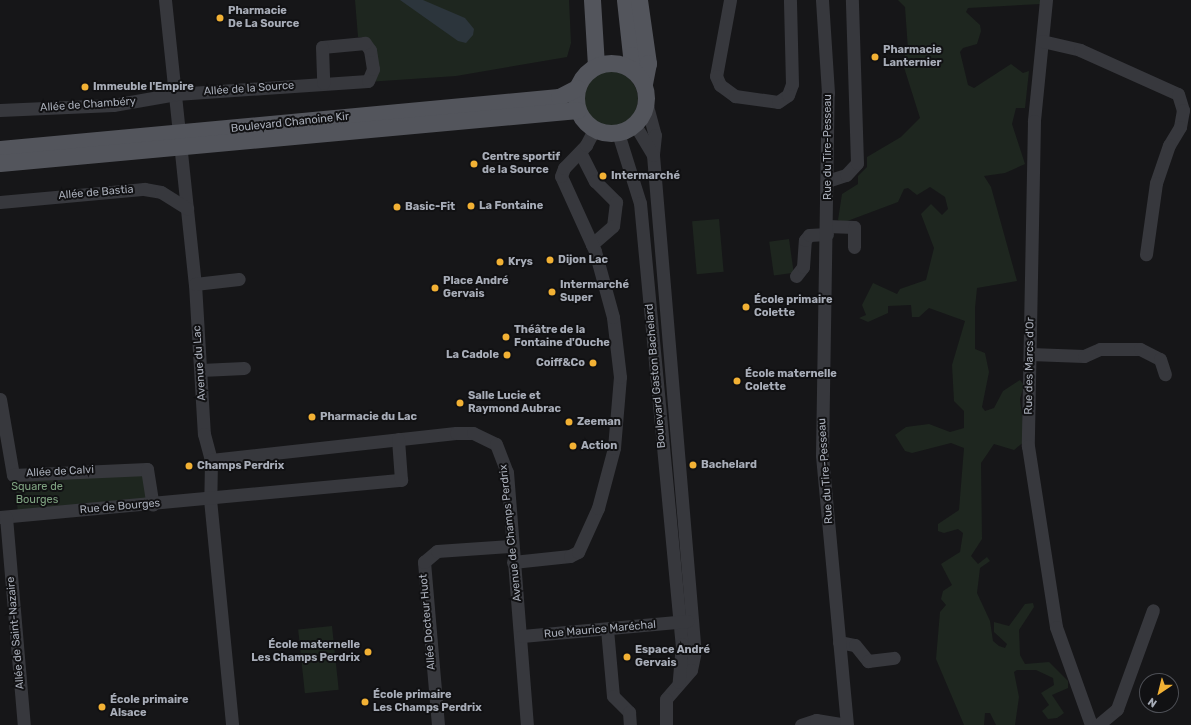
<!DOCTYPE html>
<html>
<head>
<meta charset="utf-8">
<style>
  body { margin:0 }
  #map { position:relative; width:1191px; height:725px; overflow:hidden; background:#161618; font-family:Rubik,sans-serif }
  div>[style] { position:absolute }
  .green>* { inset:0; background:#1e261f; transform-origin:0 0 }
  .round { border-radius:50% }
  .water>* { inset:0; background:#2c353c }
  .minor>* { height:13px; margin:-6.5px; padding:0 6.5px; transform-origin:6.5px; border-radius:6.5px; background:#37383d }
  .major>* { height:17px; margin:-8.5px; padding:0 8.5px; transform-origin:8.5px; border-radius:8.5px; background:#53555c }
  .major>.ring { margin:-8.5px; padding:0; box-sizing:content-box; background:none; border:17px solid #53555c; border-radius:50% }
  .dots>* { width:11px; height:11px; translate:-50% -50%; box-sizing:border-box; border:2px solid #111113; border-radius:50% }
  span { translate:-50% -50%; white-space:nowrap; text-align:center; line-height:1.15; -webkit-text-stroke:4px #111113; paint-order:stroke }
  .poi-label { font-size:11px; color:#a8adb8; font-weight:700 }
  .left { translate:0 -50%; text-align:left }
  .right { translate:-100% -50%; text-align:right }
  .street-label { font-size:11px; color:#a8adb8 }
  .park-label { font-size:11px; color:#7fa381 }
  .north { position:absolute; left:1139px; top:673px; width:40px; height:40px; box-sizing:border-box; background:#111113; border:1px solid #4d4f55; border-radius:50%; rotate:215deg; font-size:11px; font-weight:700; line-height:16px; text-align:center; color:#a8adb8 }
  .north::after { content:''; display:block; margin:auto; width:14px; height:18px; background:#f2b134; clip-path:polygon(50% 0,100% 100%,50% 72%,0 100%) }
</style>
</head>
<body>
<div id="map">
  <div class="green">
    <div style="clip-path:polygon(355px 0,569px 0,571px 43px,567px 57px,456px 76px,367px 82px,372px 76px,364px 37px,358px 37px)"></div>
    <div style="clip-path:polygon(898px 0,1041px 0,1041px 4px,968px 8px,966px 12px,980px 25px,981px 31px,977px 44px,963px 48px,960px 52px,968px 85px,974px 88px,1011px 64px,1023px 73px,1029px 71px,1025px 108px,1016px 108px,1012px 124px,1025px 164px,1005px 173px,984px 176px,991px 187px,1017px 281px,977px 288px,975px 308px,975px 349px,985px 353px,989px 372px,982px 407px,985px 411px,994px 408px,1003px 391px,1020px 380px,1024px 385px,1020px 399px,1025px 441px,1014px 450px,994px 444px,981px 463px,982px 539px,971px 556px,978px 564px,987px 557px,990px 561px,980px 568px,977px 593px,990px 621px,993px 641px,999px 646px,1005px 648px,1007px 644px,994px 632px,994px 622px,1009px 626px,1025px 604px,1033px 603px,1034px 607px,1019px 630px,1020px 655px,1025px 664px,1049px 662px,1068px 681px,1068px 688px,1052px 695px,1064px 713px,1057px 718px,1048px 719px,1042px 711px,1049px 705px,1041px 693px,1054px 685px,1053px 678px,1036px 670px,1017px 670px,1014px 672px,1019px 697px,1015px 725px,996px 725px,990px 713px,985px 713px,984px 725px,964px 725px,936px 659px,940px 612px,946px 605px,941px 599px,943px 591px,952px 585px,941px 564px,960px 552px,963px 533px,958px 529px,944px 533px,938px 531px,938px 524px,959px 510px,964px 448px,951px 443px,912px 453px,905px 451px,895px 435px,906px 427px,929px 424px,950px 432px,964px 428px,964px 411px,954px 401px,952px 365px,965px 321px,929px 308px,919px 317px,912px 317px,911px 305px,888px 306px,888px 313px,868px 322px,859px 318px,866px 315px,862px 305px,873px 283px,897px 294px,900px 289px,926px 280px,934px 248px,921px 214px,931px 204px,942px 215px,948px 209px,945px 197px,930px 187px,917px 195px,908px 188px,904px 189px,898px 202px,842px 223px,838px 220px,842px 194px,858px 184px,858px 176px,867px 167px,867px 157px,901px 137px,920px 118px,902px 61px,908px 49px,905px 7px)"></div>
    <div class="round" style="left:582px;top:71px;width:56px;height:56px"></div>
    <div style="left:719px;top:219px;width:53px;height:27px;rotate:85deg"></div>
    <div style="left:789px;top:239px;width:34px;height:20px;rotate:82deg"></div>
    <div style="clip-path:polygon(144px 473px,151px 503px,18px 515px,15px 478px)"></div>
    <div style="left:332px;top:626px;width:64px;height:34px;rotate:84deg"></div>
  </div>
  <div class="water">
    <div style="clip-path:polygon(400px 0,423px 0,465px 18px,474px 29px,473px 35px,466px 43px,458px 41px)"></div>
  </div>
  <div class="minor">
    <div style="left:165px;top:0;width:286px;rotate:84deg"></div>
    <div style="left:195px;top:284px;width:150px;rotate:86.6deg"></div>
    <div style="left:204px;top:434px;width:27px;rotate:75deg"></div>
    <div style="left:211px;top:460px;width:39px;rotate:91deg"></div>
    <div style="left:210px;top:499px;width:227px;rotate:84.4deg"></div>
    <div style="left:730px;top:0;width:77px;rotate:100.4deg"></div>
    <div style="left:716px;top:76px;width:10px;rotate:66deg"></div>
    <div style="left:720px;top:85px;width:19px;rotate:36deg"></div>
    <div style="left:735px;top:96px;width:43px;rotate:7.9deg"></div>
    <div style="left:778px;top:102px;width:12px;rotate:-35deg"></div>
    <div style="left:788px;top:95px;width:12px;rotate:-70deg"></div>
    <div style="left:792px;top:84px;width:84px;rotate:-91.4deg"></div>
    <div style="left:1046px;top:0;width:122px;rotate:95.7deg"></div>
    <div style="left:1034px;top:121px;width:325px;rotate:91.1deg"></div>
    <div style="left:1028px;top:446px;width:183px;rotate:81.2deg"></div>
    <div style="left:1056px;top:627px;width:104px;rotate:70.3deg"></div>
    <div style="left:1042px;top:41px;width:39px;rotate:13deg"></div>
    <div style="left:1080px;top:50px;width:107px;rotate:24.2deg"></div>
    <div style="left:1178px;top:94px;width:17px;rotate:73deg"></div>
    <div style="left:1183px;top:110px;width:17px;rotate:100deg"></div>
    <div style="left:1180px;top:127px;width:21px;rotate:121deg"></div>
    <div style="left:1169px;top:145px;width:40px;rotate:108.9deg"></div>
    <div style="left:1156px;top:183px;width:72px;rotate:98deg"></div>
    <div style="left:647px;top:106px;width:30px;rotate:75deg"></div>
    <div style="left:655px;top:135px;width:20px;rotate:96deg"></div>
    <div style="left:653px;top:155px;width:498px;rotate:85.2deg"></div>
    <div style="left:695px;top:651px;width:19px;rotate:102deg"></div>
    <div style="left:691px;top:670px;width:38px;rotate:131deg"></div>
    <div style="left:666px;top:699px;width:26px;rotate:90deg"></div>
    <div style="left:0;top:110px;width:113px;rotate:-2.5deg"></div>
    <div style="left:113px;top:105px;width:64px;rotate:-9.9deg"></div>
    <div style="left:176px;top:94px;width:192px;rotate:-3.9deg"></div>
    <div style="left:368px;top:81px;width:13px;rotate:-67deg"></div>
    <div style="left:373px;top:69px;width:19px;rotate:-99deg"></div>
    <div style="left:370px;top:50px;width:9px;rotate:-126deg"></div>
    <div style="left:365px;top:43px;width:43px;rotate:174.7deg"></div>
    <div style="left:322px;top:47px;width:36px;rotate:88deg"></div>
    <div style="left:635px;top:125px;width:35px;rotate:59deg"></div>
    <div style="left:618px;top:133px;width:73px;rotate:72.6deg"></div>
    <div style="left:640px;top:203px;width:443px;rotate:84.6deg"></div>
    <div style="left:682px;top:644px;width:38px;rotate:95deg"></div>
    <div style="left:580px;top:152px;width:33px;rotate:63deg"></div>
    <div style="left:595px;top:181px;width:30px;rotate:45deg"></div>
    <div style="left:616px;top:202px;width:24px;rotate:97deg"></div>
    <div style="left:613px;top:226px;width:28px;rotate:139deg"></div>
    <div style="left:827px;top:181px;width:20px;rotate:-18deg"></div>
    <div style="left:846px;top:175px;width:16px;rotate:-47deg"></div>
    <div style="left:857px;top:163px;width:163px;rotate:-91.8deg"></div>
    <div style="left:0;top:202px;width:145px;rotate:-5.2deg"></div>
    <div style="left:144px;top:189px;width:17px;rotate:10deg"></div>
    <div style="left:161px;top:192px;width:31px;rotate:32deg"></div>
    <div style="left:827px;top:226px;width:27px;rotate:2deg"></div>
    <div style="left:854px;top:227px;width:20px;rotate:90deg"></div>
    <div style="left:796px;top:276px;width:11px;rotate:-52deg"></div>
    <div style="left:803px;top:267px;width:27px;rotate:-86deg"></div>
    <div style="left:805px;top:240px;width:6px;rotate:-51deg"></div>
    <div style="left:809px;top:235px;width:18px;rotate:-3deg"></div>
    <div style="left:195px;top:284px;width:44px;rotate:-6.5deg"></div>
    <div style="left:1030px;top:354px;width:54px;rotate:2.1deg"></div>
    <div style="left:1084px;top:356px;width:17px;rotate:-24deg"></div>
    <div style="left:1100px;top:349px;width:40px"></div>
    <div style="left:1140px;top:349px;width:22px;rotate:27deg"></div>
    <div style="left:1160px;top:359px;width:16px;rotate:72deg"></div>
    <div style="left:201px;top:370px;width:43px;rotate:-2.7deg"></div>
    <div style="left:0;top:399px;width:77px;rotate:80.3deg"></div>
    <div style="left:13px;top:475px;width:134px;rotate:-2.6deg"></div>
    <div style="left:147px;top:469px;width:36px;rotate:81deg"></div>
    <div style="left:211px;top:460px;width:246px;rotate:-6.3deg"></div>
    <div style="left:456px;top:433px;width:17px"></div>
    <div style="left:473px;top:433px;width:25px;rotate:26deg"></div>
    <div style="left:496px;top:444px;width:30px;rotate:69deg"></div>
    <div style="left:507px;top:472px;width:254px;rotate:85.5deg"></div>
    <div style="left:0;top:517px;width:403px;rotate:-5.3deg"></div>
    <div style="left:401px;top:480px;width:41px;rotate:-94.2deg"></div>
    <div style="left:6px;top:517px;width:209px;rotate:85.1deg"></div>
    <div style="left:513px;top:562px;width:57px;rotate:-6deg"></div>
    <div style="left:570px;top:556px;width:9px;rotate:-27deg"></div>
    <div style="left:578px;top:552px;width:48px;rotate:-65.6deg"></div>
    <div style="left:598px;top:508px;width:62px;rotate:-75.1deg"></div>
    <div style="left:614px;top:448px;width:71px;rotate:-85.2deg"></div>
    <div style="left:620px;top:377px;width:60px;rotate:-96.7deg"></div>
    <div style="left:613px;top:317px;width:68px;rotate:-105.3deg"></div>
    <div style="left:595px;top:251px;width:82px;rotate:-114.4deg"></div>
    <div style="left:561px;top:176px;width:9px;rotate:-69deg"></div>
    <div style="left:564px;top:168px;width:32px;rotate:-46deg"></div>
    <div style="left:586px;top:145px;width:17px;rotate:-62deg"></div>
    <div style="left:607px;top:629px;width:67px;rotate:84.9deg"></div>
    <div style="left:613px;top:696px;width:23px;rotate:45deg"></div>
    <div style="left:629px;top:712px;width:13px;rotate:86deg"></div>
    <div style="left:522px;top:636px;width:166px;rotate:-5.2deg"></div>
    <div style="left:839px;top:642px;width:16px;rotate:11deg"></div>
    <div style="left:855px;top:645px;width:21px;rotate:51deg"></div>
    <div style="left:868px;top:661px;width:26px;rotate:-7deg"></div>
    <div style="left:438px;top:725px;width:164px;rotate:-94.9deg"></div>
    <div style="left:424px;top:562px;width:17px;rotate:-40deg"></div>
    <div style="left:437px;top:551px;width:74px;rotate:-3.9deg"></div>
    <div style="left:801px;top:725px;width:16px;rotate:-18deg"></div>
    <div style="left:816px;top:720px;width:31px;rotate:9deg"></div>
    <div style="left:847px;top:725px;width:271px;rotate:-95.3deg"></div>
    <div style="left:822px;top:455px;width:362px;rotate:-89.1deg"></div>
    <div style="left:828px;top:93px;width:93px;rotate:-93.7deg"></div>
    <div style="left:1098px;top:725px;width:25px;rotate:-40deg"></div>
    <div style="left:1117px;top:709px;width:105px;rotate:-70deg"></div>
  </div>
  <div class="major">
    <div style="left:592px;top:0;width:66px;rotate:86.5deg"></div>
    <div style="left:625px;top:0;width:55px;rotate:83.8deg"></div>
    <div style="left:631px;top:55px;width:20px;rotate:70deg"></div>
    <div style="left:639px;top:0;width:64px;rotate:81.9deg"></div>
    <div style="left:648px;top:63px;width:20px;rotate:101deg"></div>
    <div class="ring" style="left:576px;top:63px;width:53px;height:53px"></div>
    <div style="left:0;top:149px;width:561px;rotate:-5.31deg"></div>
    <div style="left:559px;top:97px;width:20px;rotate:-27deg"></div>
    <div style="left:0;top:163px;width:580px;rotate:-5.24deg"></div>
  </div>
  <div class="dots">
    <div style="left:220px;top:18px;background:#f2b134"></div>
    <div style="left:875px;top:57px;background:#f2b134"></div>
    <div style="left:85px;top:87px;background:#f2b134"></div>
    <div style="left:474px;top:164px;background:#f2b134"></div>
    <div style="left:603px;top:176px;background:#f2b134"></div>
    <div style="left:471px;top:206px;background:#f2b134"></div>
    <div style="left:397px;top:207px;background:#f2b134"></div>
    <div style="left:550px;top:260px;background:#f2b134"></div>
    <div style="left:500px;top:262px;background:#f2b134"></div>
    <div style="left:435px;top:288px;background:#f2b134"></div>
    <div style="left:552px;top:292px;background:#f2b134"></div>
    <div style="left:746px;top:307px;background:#f2b134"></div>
    <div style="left:506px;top:337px;background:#f2b134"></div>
    <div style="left:507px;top:355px;background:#f2b134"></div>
    <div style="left:593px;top:363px;background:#f2b134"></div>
    <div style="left:737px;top:381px;background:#f2b134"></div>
    <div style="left:460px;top:403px;background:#f2b134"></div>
    <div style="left:312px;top:417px;background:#f2b134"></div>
    <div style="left:569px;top:422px;background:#f2b134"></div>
    <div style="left:573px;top:446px;background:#f2b134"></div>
    <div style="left:693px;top:465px;background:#f2b134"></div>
    <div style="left:189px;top:466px;background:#f2b134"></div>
    <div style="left:368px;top:652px;background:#f2b134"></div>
    <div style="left:627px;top:657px;background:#f2b134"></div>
    <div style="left:365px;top:702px;background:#f2b134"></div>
    <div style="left:102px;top:707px;background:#f2b134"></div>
  </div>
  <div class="poi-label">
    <span class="left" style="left:228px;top:18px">Pharmacie<br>De La Source</span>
    <span class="left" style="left:883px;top:57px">Pharmacie<br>Lanternier</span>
    <span class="left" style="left:93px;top:87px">Immeuble l'Empire</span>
    <span class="left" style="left:482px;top:164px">Centre sportif<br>de la Source</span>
    <span class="left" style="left:611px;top:176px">Intermarché</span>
    <span class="left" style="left:479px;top:206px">La Fontaine</span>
    <span class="left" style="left:405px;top:207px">Basic-Fit</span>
    <span class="left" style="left:558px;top:260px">Dijon Lac</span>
    <span class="left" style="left:508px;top:262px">Krys</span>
    <span class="left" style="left:443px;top:288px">Place André<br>Gervais</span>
    <span class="left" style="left:560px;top:292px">Intermarché<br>Super</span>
    <span class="left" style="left:754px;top:307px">École primaire<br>Colette</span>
    <span class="left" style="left:514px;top:337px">Théâtre de la<br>Fontaine d'Ouche</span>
    <span class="right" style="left:499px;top:355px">La Cadole</span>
    <span class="right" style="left:585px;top:363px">Coiff&amp;Co</span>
    <span class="left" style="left:745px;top:381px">École maternelle<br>Colette</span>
    <span class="left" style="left:468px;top:403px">Salle Lucie et<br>Raymond Aubrac</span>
    <span class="left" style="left:320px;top:417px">Pharmacie du Lac</span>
    <span class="left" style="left:577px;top:422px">Zeeman</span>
    <span class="left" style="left:581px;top:446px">Action</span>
    <span class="left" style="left:701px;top:465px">Bachelard</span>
    <span class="left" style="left:197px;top:466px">Champs Perdrix</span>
    <span class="right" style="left:360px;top:652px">École maternelle<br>Les Champs Perdrix</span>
    <span class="left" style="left:635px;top:657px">Espace André<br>Gervais</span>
    <span class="left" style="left:373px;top:702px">École primaire<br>Les Champs Perdrix</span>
    <span class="left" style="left:110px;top:707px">École primaire<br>Alsace</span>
  </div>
  <div class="street-label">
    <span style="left:249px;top:89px;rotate:-4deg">Allée de la Source</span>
    <span style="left:88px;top:105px;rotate:-4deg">Allée de Chambéry</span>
    <span style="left:290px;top:123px;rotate:-6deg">Boulevard Chanoine Kir</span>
    <span style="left:828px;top:147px;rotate:-90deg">Rue du Tire-Pesseau</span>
    <span style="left:96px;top:193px;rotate:-5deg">Allée de Bastia</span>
    <span style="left:200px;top:363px;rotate:-94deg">Avenue du Lac</span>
    <span style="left:1030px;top:366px;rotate:-89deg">Rue des Marcs d'Or</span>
    <span style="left:656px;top:376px;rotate:-95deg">Boulevard Gaston Bachelard</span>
    <span style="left:826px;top:471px;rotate:-94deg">Rue du Tire-Pesseau</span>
    <span style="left:60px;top:472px;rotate:-3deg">Allée de Calvi</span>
    <span style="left:120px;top:507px;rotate:-5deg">Rue de Bourges</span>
    <span style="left:511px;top:533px;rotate:-96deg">Avenue de Champs Perdrix</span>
    <span style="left:428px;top:622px;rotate:-95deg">Allée Docteur Huot</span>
    <span style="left:600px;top:630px;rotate:-5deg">Rue Maurice Maréchal</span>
    <span style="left:16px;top:633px;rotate:-95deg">Allée de Saint-Nazaire</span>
  </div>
  <div class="park-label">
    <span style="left:37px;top:494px">Square de<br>Bourges</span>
  </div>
  <div class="north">N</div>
</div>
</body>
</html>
